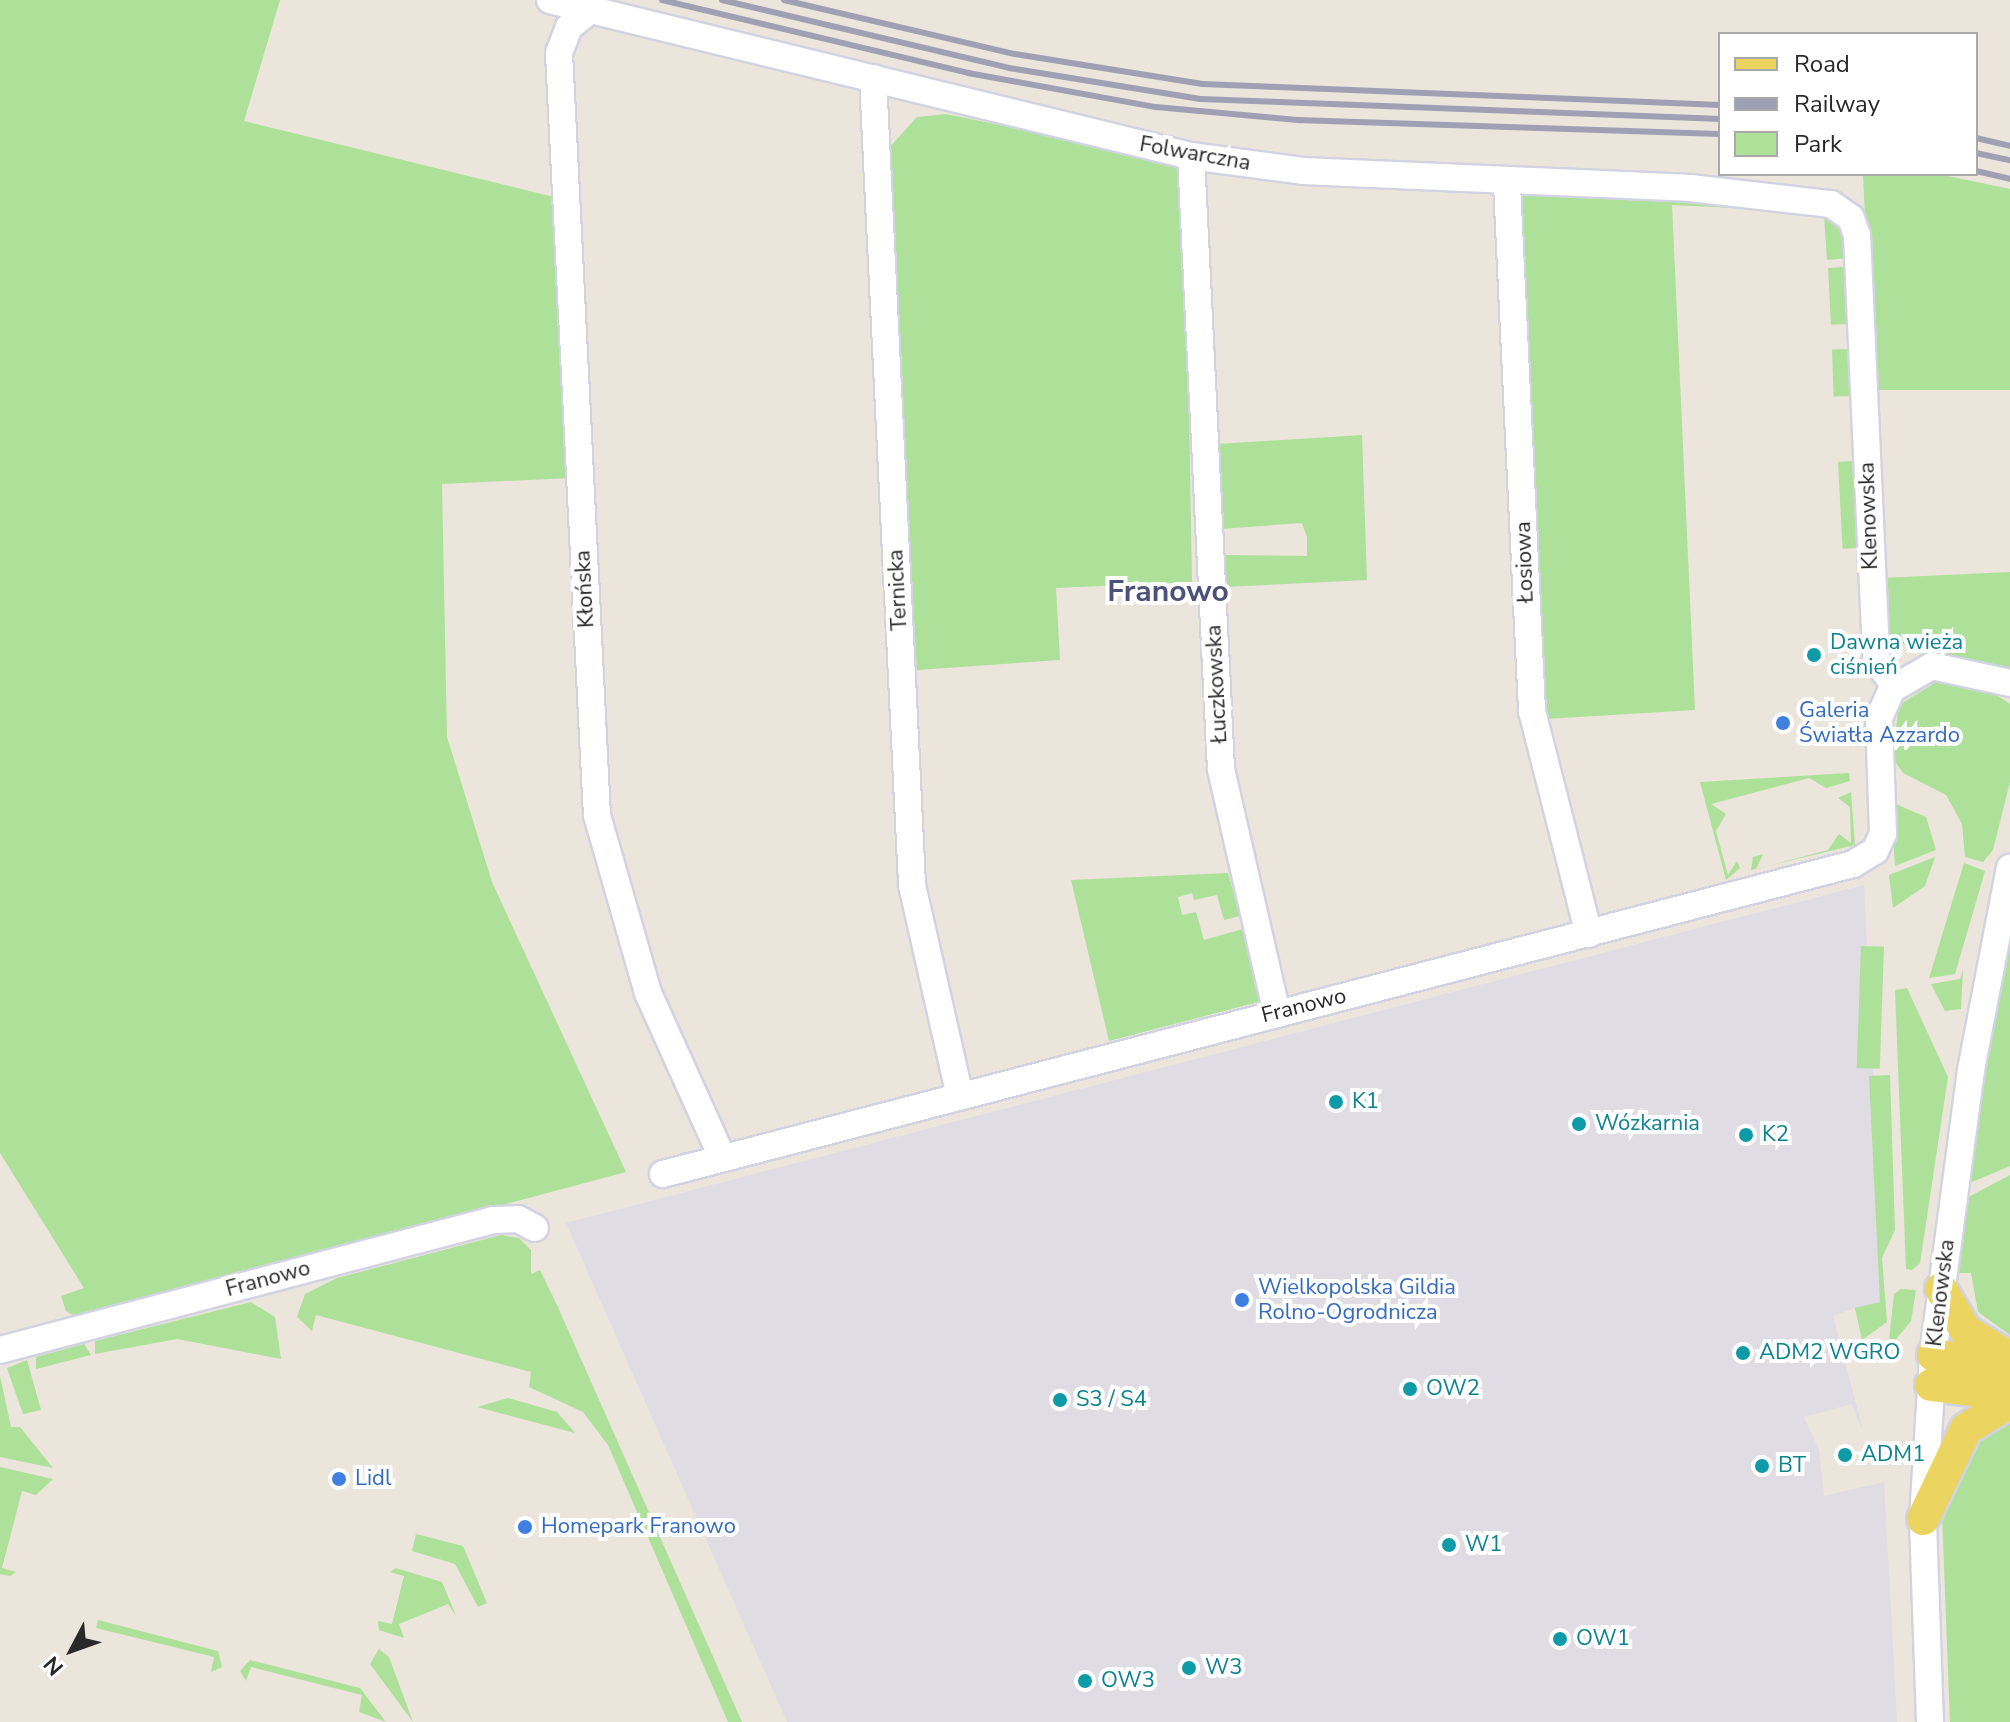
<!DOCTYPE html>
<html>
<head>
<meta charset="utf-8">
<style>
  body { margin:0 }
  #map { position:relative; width:2010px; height:1722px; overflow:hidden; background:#ebe5dc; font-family:"Nunito Sans",sans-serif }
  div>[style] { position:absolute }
  .industrial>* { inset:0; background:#dfdce4 }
  .green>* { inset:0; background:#ade099; transform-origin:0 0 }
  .roads { filter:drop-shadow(2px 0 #d1d3e2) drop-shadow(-2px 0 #d1d3e2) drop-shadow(0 2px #d1d3e2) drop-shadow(0 -2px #d1d3e2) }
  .minor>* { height:26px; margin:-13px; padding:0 13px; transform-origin:13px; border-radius:13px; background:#fff }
  .major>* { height:32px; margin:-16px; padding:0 16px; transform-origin:16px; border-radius:16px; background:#ecd460 }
  .rail>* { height:6px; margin:-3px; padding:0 3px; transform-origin:3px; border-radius:3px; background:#9fa0b3 }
  .dots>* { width:22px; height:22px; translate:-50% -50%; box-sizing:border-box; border:4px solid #fff; border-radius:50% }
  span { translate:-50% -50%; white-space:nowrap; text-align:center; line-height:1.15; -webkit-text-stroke:8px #fff; paint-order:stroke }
  .street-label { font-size:22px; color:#292929 }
  .culture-label { font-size:22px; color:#0d838f }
  .left { translate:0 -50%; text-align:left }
  .shop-label { font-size:22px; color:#366cbe }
  .district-label { font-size:30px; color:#4b5179; font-weight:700 }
  .legend { position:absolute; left:1718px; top:32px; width:260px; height:144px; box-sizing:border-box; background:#fff; border:2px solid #a9a9a9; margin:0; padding:10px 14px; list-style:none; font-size:24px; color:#292929 }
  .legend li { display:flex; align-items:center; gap:16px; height:40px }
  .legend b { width:40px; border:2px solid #a9a9a9 }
  .north { position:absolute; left:32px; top:1610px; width:80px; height:80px; -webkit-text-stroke:6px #fff; paint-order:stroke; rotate:229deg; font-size:22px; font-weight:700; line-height:32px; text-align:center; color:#292929 }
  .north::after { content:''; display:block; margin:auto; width:28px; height:36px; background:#292929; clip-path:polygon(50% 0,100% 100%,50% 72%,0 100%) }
</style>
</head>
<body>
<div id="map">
  <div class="industrial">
    <div style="clip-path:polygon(1864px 885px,1885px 1319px,1862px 1332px,1855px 1308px,1833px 1316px,1863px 1430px,1851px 1404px,1804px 1417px,1819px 1450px,1824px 1496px,1884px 1482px,1897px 1722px,787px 1722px,566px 1223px)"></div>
  </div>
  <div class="green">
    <div style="clip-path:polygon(0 0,280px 0,244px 121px,554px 197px,572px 478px,442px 484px,447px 737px,492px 882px,626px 1172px,78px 1318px,66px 1311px,61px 1296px,84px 1288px,0 1153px)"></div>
    <div style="clip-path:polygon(946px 114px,1176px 161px,1185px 177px,1192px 582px,1056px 588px,1060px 660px,917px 670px,887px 150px,917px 117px)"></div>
    <div style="clip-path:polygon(1863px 174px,1938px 174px,2010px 189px,2010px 390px,1873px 390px)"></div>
    <div style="clip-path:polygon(1521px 191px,1805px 204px,1845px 226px,1848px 258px,1827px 260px,1824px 216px,1815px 212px,1672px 205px,1695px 710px,1545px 719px)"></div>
    <div style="left:1845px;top:267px;width:57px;height:17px;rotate:87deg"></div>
    <div style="left:1849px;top:349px;width:47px;height:17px;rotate:88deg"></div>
    <div style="clip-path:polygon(1362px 435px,1367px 580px,1225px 587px,1223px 555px,1307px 556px,1307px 537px,1302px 523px,1221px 529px,1217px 444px)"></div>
    <div style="left:1854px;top:461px;width:87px;height:16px;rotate:87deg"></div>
    <div style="clip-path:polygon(2010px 572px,2010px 672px,1886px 640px,1882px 578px)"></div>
    <div style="clip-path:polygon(1941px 679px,1986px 688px,2010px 704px,2010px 782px,1993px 850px,1983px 862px,1965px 857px,1962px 824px,1946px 795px,1903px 773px,1892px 757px,1899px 705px)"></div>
    <div style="clip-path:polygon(1849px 773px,1850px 781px,1826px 788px,1809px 778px,1711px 804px,1726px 814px,1716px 831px,1728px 875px,1737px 861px,1740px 868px,1726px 880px,1700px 782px)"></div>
    <div style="clip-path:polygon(1851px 792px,1855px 845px,1751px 870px,1753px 857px,1763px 854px,1756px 869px,1828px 850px,1839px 834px,1851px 843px,1850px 807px,1838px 798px)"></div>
    <div style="clip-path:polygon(1891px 802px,1926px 817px,1936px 850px,1895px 866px)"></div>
    <div style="clip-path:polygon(1935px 857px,1925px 886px,1893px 908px,1889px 875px)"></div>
    <div style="clip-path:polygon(1964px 863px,1985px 871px,1955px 974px,1929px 978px)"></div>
    <div style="clip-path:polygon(1228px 873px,1240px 916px,1224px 920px,1217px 895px,1194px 900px,1192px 893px,1178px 897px,1182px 915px,1196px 912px,1204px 940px,1243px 929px,1262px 1001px,1109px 1041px,1071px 880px)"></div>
    <div style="clip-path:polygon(2010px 925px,2010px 1166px,1965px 1185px,1973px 1127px)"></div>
    <div style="left:1861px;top:946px;width:23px;height:122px;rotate:2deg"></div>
    <div style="clip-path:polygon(1963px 970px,1961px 1009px,1945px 1011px,1931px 984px,1960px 979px)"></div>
    <div style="clip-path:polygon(1907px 988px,1948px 1077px,1920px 1263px,1912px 1270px,1906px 1269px,1895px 990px)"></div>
    <div style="clip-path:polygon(1890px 1075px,1895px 1230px,1882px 1258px,1887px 1322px,1862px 1340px,1855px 1308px,1880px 1302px,1869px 1076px)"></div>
    <div style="clip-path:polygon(2010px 1175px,2010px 1335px,1978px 1312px,1971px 1273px,1957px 1273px,1963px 1200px)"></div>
    <div style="clip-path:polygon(501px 1235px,519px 1238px,531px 1250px,531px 1274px,540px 1270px,557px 1305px,742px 1722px,728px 1722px,608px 1445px,583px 1412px,529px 1387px,531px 1372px,316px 1315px,312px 1331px,297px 1317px,305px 1294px,337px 1278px)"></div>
    <div style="clip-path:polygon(1901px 1289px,1916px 1290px,1911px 1321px,1888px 1349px,1894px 1294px)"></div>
    <div style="clip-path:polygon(251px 1302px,275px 1317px,281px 1359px,177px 1339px,95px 1354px,95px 1341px)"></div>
    <div style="clip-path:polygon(84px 1344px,91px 1355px,36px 1369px,36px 1357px)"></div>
    <div style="clip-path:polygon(27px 1360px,41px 1410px,23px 1414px,7px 1368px)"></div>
    <div style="clip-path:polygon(0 1376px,11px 1427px,20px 1427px,53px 1468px,0 1457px)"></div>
    <div style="clip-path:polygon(508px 1398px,557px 1412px,575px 1433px,477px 1407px)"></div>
    <div style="clip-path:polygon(2010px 1413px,2010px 1722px,1950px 1722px,1942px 1514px,1966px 1445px)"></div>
    <div style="clip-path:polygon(0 1467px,53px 1479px,36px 1495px,22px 1491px,2px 1568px,16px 1572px,10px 1576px,0 1574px)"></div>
    <div style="clip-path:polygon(416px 1534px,463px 1546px,487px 1603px,478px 1607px,455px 1564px,412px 1551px)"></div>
    <div style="clip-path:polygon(396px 1568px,442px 1582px,456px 1616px,448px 1604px,399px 1624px,404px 1638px,379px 1630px,378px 1621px,392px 1624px,404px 1576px,390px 1572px)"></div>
    <div style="clip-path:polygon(98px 1620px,218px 1651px,222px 1667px,211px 1672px,214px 1657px,96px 1628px)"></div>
    <div style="clip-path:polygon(379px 1649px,389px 1657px,413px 1722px,370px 1664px)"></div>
    <div style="clip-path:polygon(250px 1660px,360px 1688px,386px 1722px,359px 1712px,362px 1695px,251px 1667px,246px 1681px,240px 1671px)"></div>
  </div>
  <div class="roads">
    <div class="minor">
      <div style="left:550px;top:0;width:660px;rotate:13.68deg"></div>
      <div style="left:1191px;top:156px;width:113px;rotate:7.6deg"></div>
      <div style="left:1303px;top:171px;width:387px;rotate:2.5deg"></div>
      <div style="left:1690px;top:188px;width:142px;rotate:6.5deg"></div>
      <div style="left:1831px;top:204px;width:24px;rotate:35deg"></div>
      <div style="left:1851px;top:218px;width:18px;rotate:71deg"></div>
      <div style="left:1857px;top:235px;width:425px;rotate:87.4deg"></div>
      <div style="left:1876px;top:660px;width:32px;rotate:54deg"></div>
      <div style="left:589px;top:11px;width:26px;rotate:141deg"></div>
      <div style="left:569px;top:27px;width:28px;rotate:111deg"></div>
      <div style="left:559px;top:53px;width:763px;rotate:87.15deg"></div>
      <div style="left:597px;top:815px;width:185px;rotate:74deg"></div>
      <div style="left:648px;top:993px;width:180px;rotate:65.7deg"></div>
      <div style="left:873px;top:78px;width:808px;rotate:87.23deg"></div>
      <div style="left:912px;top:885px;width:217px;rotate:77.2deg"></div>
      <div style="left:1191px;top:156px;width:614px;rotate:87.2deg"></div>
      <div style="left:1221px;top:769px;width:250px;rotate:77.1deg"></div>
      <div style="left:1507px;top:184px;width:528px;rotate:87.28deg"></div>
      <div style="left:1532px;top:711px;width:230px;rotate:75.7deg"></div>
      <div style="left:663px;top:1174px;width:1230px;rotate:-14.6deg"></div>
      <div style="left:1853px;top:864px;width:26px;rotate:-31deg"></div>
      <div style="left:1875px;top:851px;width:19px;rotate:-65deg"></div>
      <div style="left:1883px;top:834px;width:116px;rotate:-92deg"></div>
      <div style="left:1879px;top:718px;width:32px;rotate:-66deg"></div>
      <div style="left:1892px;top:689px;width:46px;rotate:-29.9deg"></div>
      <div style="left:1932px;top:666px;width:80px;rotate:12.3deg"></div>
      <div style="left:0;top:1350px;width:510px;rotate:-14.77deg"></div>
      <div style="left:493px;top:1220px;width:25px;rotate:-2deg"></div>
      <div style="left:518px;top:1219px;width:19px;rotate:28deg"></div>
      <div style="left:1930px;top:1722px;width:203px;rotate:-92deg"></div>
      <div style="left:1923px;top:1519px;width:164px;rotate:-86.5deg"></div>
      <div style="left:1933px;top:1355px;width:288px;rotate:-82.4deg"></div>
      <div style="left:1971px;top:1070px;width:206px;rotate:-79.1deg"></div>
    </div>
    <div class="major">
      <div style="left:1941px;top:1289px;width:49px;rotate:59.2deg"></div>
      <div style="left:1966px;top:1331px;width:52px;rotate:31.5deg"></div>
      <div style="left:1933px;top:1355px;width:78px;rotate:8.1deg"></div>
      <div style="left:1931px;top:1385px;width:80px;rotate:7.2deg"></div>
      <div style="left:1923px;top:1519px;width:100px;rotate:-64.5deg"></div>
      <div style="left:1966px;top:1429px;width:52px;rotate:-31.5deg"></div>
    </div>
  </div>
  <div class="rail">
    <div style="left:662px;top:0;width:315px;rotate:13.4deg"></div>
    <div style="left:968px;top:73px;width:191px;rotate:10.3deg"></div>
    <div style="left:1156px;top:107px;width:145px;rotate:5.2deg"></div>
    <div style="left:1300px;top:120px;width:420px;rotate:1.9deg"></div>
    <div style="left:722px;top:0;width:295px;rotate:13.3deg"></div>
    <div style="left:1009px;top:68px;width:194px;rotate:9.2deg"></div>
    <div style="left:1201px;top:99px;width:519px;rotate:2.21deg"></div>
    <div style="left:784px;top:0;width:237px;rotate:13.2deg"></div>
    <div style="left:1015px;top:54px;width:190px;rotate:9.1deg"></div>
    <div style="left:1203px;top:84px;width:517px;rotate:2.33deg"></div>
    <div style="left:1976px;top:138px;width:35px;rotate:13deg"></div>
    <div style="left:1976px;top:153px;width:35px;rotate:12deg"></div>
    <div style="left:1976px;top:171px;width:35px;rotate:13deg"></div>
  </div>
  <div class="dots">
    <div style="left:1814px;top:655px;background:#0f9aa8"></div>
    <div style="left:1783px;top:723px;background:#3f7fe0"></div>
    <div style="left:1336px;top:1102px;background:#0f9aa8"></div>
    <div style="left:1579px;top:1124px;background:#0f9aa8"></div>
    <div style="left:1746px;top:1135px;background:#0f9aa8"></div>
    <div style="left:1242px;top:1300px;background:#3f7fe0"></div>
    <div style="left:1743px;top:1353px;background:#0f9aa8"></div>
    <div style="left:1410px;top:1389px;background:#0f9aa8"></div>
    <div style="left:1060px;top:1400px;background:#0f9aa8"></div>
    <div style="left:1845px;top:1455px;background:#0f9aa8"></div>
    <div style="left:1762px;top:1466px;background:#0f9aa8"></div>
    <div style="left:339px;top:1479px;background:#3f7fe0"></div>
    <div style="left:525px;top:1527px;background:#3f7fe0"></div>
    <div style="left:1449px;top:1545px;background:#0f9aa8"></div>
    <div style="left:1560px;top:1639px;background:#0f9aa8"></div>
    <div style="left:1189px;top:1668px;background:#0f9aa8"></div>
    <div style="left:1085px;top:1681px;background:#0f9aa8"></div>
  </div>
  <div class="street-label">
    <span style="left:1195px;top:154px;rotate:10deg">Folwarczna</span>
    <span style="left:1869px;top:516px;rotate:-92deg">Klenowska</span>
    <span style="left:1525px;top:562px;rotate:-92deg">Łosiowa</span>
    <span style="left:585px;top:589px;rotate:-93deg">Kłońska</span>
    <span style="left:898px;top:590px;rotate:-93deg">Ternicka</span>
    <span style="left:1217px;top:684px;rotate:-93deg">Łuczkowska</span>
    <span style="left:1304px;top:1006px;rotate:-14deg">Franowo</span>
    <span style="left:268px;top:1279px;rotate:-15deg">Franowo</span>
    <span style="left:1941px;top:1293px;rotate:-83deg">Klenowska</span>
  </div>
  <div class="culture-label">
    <span class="left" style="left:1830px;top:655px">Dawna wieża<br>ciśnień</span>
    <span class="left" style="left:1352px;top:1102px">K1</span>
    <span class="left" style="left:1595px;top:1124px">Wózkarnia</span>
    <span class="left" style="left:1762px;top:1135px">K2</span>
    <span class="left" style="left:1759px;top:1353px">ADM2 WGRO</span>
    <span class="left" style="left:1426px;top:1389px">OW2</span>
    <span class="left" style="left:1076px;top:1400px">S3 / S4</span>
    <span class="left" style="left:1861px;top:1455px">ADM1</span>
    <span class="left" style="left:1778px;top:1466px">BT</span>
    <span class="left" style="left:1465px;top:1545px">W1</span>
    <span class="left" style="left:1576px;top:1639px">OW1</span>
    <span class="left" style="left:1205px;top:1668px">W3</span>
    <span class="left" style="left:1101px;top:1681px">OW3</span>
  </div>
  <div class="shop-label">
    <span class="left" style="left:1799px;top:723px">Galeria<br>Światła Azzardo</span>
    <span class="left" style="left:1258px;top:1300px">Wielkopolska Gildia<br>Rolno-Ogrodnicza</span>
    <span class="left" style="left:355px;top:1479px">Lidl</span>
    <span class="left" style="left:541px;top:1527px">Homepark Franowo</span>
  </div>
  <div class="district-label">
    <span style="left:1168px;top:592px">Franowo</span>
  </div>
  <ul class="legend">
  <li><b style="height:10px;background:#ecd460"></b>Road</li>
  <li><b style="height:10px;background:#9fa0b3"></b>Railway</li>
  <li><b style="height:22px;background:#ade099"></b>Park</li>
  </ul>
  <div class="north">N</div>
</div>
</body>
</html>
